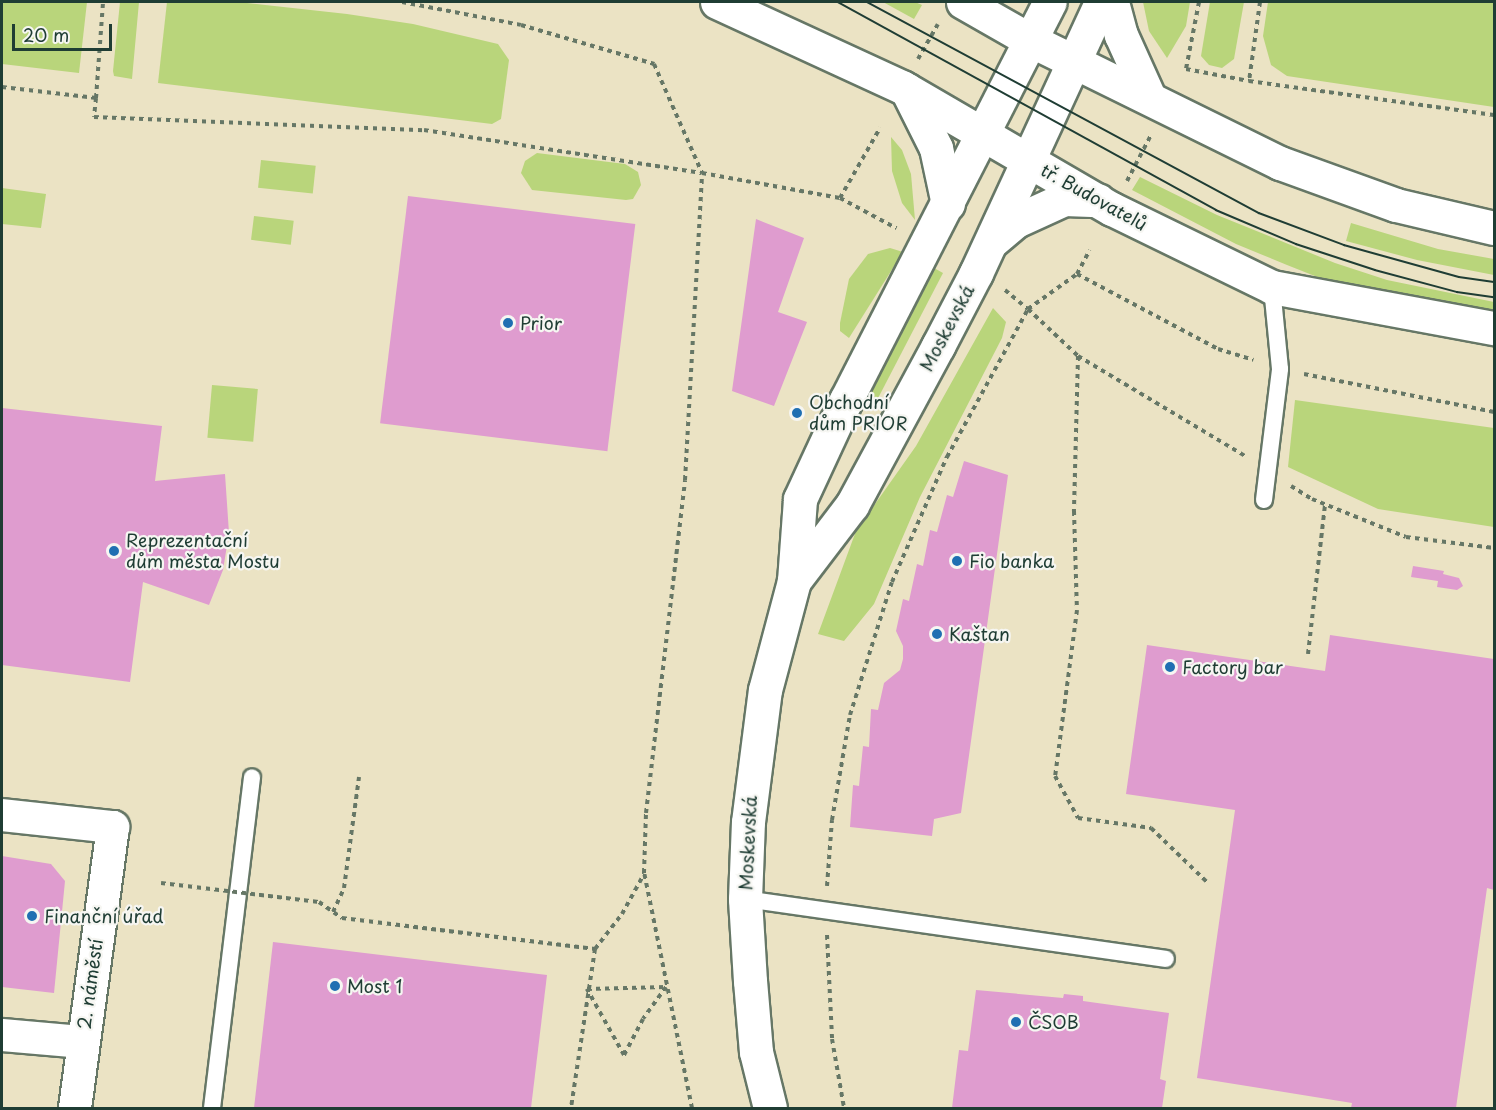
<!DOCTYPE html>
<html>
<head>
<meta charset="utf-8">
<style>
  body { margin:0 }
  #map { position:relative; width:1496px; height:1110px; overflow:hidden; background:#ebe3c4; font-family:"Playpen Sans",sans-serif }
  div>[style] { position:absolute }
  .green>* { inset:0; background:#b9d57b; transform-origin:0 0 }
  .building>* { inset:0; background:#df9ccf; transform-origin:0 0 }
  .path>* { height:4px; margin-top:-2px; transform-origin:0; background:repeating-linear-gradient(90deg,#676 0 4.5px,transparent 0 9px) }
  .roads { filter:drop-shadow(2px 0 #676) drop-shadow(-2px 0 #676) drop-shadow(0 2px #676) drop-shadow(0 -2px #676) }
  .service>* { height:16px; margin:-8px; padding:0 8px; transform-origin:8px; border-radius:8px; background:#fff }
  .minor>* { height:32px; margin:-16px; padding:0 16px; transform-origin:16px; border-radius:16px; background:#fff }
  .tertiary>* { height:33px; margin:-16.5px; padding:0 16.5px; transform-origin:16.5px; border-radius:16.5px; background:#fff }
  .tram>* { height:1.5px; margin:-0.75px; padding:0 0.75px; transform-origin:0.75px; border-radius:0.75px; background:#1f3d34 }
  .path-bridge>* { height:4px; margin-top:-2px; transform-origin:0; background:repeating-linear-gradient(90deg,#676 0 4.5px,transparent 0 9px) }
  .dots>* { width:16px; height:16px; translate:-50% -50%; box-sizing:border-box; border:3px solid #f6f6f2; border-radius:50% }
  span { translate:-50% -50%; white-space:nowrap; text-align:center; line-height:1.15; -webkit-text-stroke:4.5px #f6f6f2; paint-order:stroke }
  .street-label { font-size:18px; color:#1f3d34 }
  .poi-label { font-size:18px; color:#1f3d34 }
  .left { translate:0 -50%; text-align:left }
  .frame { position:absolute; inset:0; border:3px solid #1f3d34; pointer-events:none }
  .scale { position:absolute; left:12px; top:24px; width:100px; height:27px; box-sizing:border-box; border:3px solid #1f3d34; border-top:0; padding-left:8px; font-size:18px; line-height:21px; white-space:nowrap; color:#1f3d34; -webkit-text-stroke:4px #f6f6f2; paint-order:stroke }
</style>
</head>
<body>
<div id="map">
  <div class="green">
    <div style="clip-path:polygon(2px 2px,87px 2px,79px 73px,2px 64px)"></div>
    <div style="clip-path:polygon(120px 2px,139px 2px,132px 79px,114px 76px,113px 71px)"></div>
    <div style="clip-path:polygon(167px 2px,238px 2px,347px 14px,413px 24px,498px 44px,509px 60px,501px 119px,492px 124px,158px 83px)"></div>
    <div style="clip-path:polygon(883px 2px,915px 2px,922px 5px,914px 19px)"></div>
    <div style="clip-path:polygon(1143px 2px,1190px 2px,1186px 26px,1167px 58px,1149px 31px)"></div>
    <div style="clip-path:polygon(1210px 2px,1244px 2px,1234px 59px,1222px 68px,1209px 65px,1201px 56px)"></div>
    <div style="clip-path:polygon(1268px 2px,1494px 2px,1494px 107px,1287px 76px,1271px 65px,1263px 36px)"></div>
    <div style="clip-path:polygon(891px 137px,902px 150px,911px 174px,915px 220px,902px 203px,892px 171px)"></div>
    <div style="clip-path:polygon(537px 153px,625px 164px,638px 172px,641px 185px,633px 199px,626px 200px,532px 190px,521px 173px,525px 161px)"></div>
    <div style="left:261px;top:160px;width:55px;height:28px;rotate:6deg"></div>
    <div style="clip-path:polygon(1140px 177px,1217px 215px,1335px 263px,1387px 280px,1494px 302px,1494px 320px,1335px 284px,1287px 265px,1236px 244px,1132px 190px)"></div>
    <div style="clip-path:polygon(2px 188px,46px 194px,41px 228px,2px 224px)"></div>
    <div style="left:254px;top:216px;width:40px;height:24px;rotate:7deg"></div>
    <div style="clip-path:polygon(1351px 223px,1438px 249px,1494px 259px,1494px 275px,1417px 260px,1346px 241px)"></div>
    <div style="clip-path:polygon(890px 248px,903px 252px,849px 338px,840px 331px,840px 323px,849px 279px,868px 254px)"></div>
    <div style="clip-path:polygon(934px 268px,943px 273px,875px 404px,868px 409px,862px 399px)"></div>
    <div style="clip-path:polygon(993px 308px,1006px 322px,1002px 338px,920px 497px,874px 604px,844px 641px,818px 634px,856px 531px,916px 446px)"></div>
    <div style="left:212px;top:385px;width:46px;height:53px;rotate:5deg"></div>
    <div style="clip-path:polygon(1295px 400px,1494px 428px,1494px 527px,1378px 509px,1288px 467px)"></div>
  </div>
  <div class="building">
    <div style="left:408px;top:196px;width:229px;height:229px;rotate:7deg"></div>
    <div style="clip-path:polygon(756px 219px,804px 238px,778px 312px,807px 322px,774px 406px,732px 391px)"></div>
    <div style="clip-path:polygon(2px 408px,162px 426px,155px 481px,225px 474px,229px 533px,223px 570px,209px 605px,143px 582px,130px 682px,2px 665px)"></div>
    <div style="clip-path:polygon(964px 461px,1008px 475px,961px 813px,934px 819px,932px 836px,850px 827px,853px 785px,859px 786px,863px 746px,869px 747px,871px 709px,878px 710px,884px 683px,900px 670px,903px 659px,903px 646px,896px 631px,903px 599px,909px 601px,917px 564px,923px 566px,930px 530px,937px 532px,947px 495px,953px 497px)"></div>
    <div style="clip-path:polygon(1413px 566px,1444px 571px,1443px 574px,1459px 578px,1463px 586px,1457px 590px,1437px 587px,1438px 581px,1411px 577px)"></div>
    <div style="clip-path:polygon(1330px 635px,1494px 659px,1494px 890px,1487px 888px,1456px 1108px,1351px 1108px,1352px 1103px,1197px 1078px,1235px 810px,1126px 794px,1147px 645px,1325px 671px)"></div>
    <div style="clip-path:polygon(2px 856px,51px 864px,65px 881px,54px 993px,2px 987px)"></div>
    <div style="clip-path:polygon(273px 942px,547px 975px,531px 1108px,254px 1108px)"></div>
    <div style="clip-path:polygon(976px 990px,1063px 998px,1064px 994px,1083px 996px,1083px 1001px,1169px 1013px,1160px 1079px,1166px 1081px,1162px 1108px,952px 1108px,959px 1050px,968px 1051px)"></div>
  </div>
  <div class="path">
    <div style="left:402px;top:2px;width:121px;rotate:10.9deg"></div>
    <div style="left:521px;top:25px;width:139px;rotate:16.3deg"></div>
    <div style="left:654px;top:64px;width:119px;rotate:66.2deg"></div>
    <div style="left:1199px;top:2px;width:68px;rotate:101deg"></div>
    <div style="left:1186px;top:69px;width:64px;rotate:10.8deg"></div>
    <div style="left:1260px;top:2px;width:80px;rotate:97.9deg"></div>
    <div style="left:1249px;top:81px;width:247px;rotate:7.9deg"></div>
    <div style="left:918px;top:59px;width:40px;rotate:-60.3deg"></div>
    <div style="left:2px;top:87px;width:95px;rotate:6.7deg"></div>
    <div style="left:96px;top:98px;width:96px;rotate:-85.8deg"></div>
    <div style="left:96px;top:98px;width:19px;rotate:96deg"></div>
    <div style="left:94px;top:117px;width:330px;rotate:2.3deg"></div>
    <div style="left:424px;top:130px;width:281px;rotate:8.8deg"></div>
    <div style="left:1127px;top:181px;width:50px;rotate:-62.4deg"></div>
    <div style="left:840px;top:198px;width:81px;rotate:-60.3deg"></div>
    <div style="left:1077px;top:274px;width:27px;rotate:-62deg"></div>
    <div style="left:1005px;top:290px;width:30px;rotate:40deg"></div>
    <div style="left:1028px;top:309px;width:60px;rotate:-35.5deg"></div>
    <div style="left:1077px;top:274px;width:160px;rotate:28deg"></div>
    <div style="left:1218px;top:349px;width:37px;rotate:17deg"></div>
    <div style="left:1078px;top:356px;width:155px;rotate:91.5deg"></div>
    <div style="left:1074px;top:511px;width:99px;rotate:88.3deg"></div>
    <div style="left:1077px;top:610px;width:167px;rotate:97.5deg"></div>
    <div style="left:1055px;top:776px;width:48px;rotate:61.3deg"></div>
    <div style="left:1078px;top:818px;width:74px;rotate:7.8deg"></div>
    <div style="left:1151px;top:828px;width:79px;rotate:44deg"></div>
    <div style="left:1304px;top:374px;width:194px;rotate:11.3deg"></div>
    <div style="left:1291px;top:486px;width:25px;rotate:32deg"></div>
    <div style="left:1312px;top:499px;width:101px;rotate:22deg"></div>
    <div style="left:1406px;top:537px;width:89px;rotate:7.1deg"></div>
    <div style="left:1308px;top:654px;width:150px;rotate:-83.5deg"></div>
    <div style="left:827px;top:886px;width:66px;rotate:-85.7deg"></div>
    <div style="left:832px;top:820px;width:107px;rotate:-80.3deg"></div>
    <div style="left:850px;top:715px;width:139px;rotate:-72.5deg"></div>
    <div style="left:892px;top:582px;width:137px;rotate:-66.3deg"></div>
    <div style="left:947px;top:457px;width:169px;rotate:-61.3deg"></div>
    <div style="left:1028px;top:309px;width:69px;rotate:43.2deg"></div>
    <div style="left:1078px;top:356px;width:195px;rotate:30.9deg"></div>
    <div style="left:319px;top:902px;width:28px;rotate:35deg"></div>
    <div style="left:342px;top:918px;width:255px;rotate:7deg"></div>
    <div style="left:595px;top:949px;width:161px;rotate:98.6deg"></div>
    <div style="left:333px;top:912px;width:26px;rotate:-65deg"></div>
    <div style="left:344px;top:888px;width:112px;rotate:-82.3deg"></div>
    <div style="left:827px;top:935px;width:104px;rotate:87.2deg"></div>
    <div style="left:832px;top:1039px;width:70px;rotate:80.1deg"></div>
    <div style="left:595px;top:949px;width:44px;rotate:-52.4deg"></div>
    <div style="left:622px;top:914px;width:46px;rotate:-61.2deg"></div>
    <div style="left:666px;top:987px;width:39px;rotate:126deg"></div>
    <div style="left:643px;top:1019px;width:41px;rotate:117.8deg"></div>
    <div style="left:624px;top:1055px;width:76px;rotate:-119.3deg"></div>
    <div style="left:587px;top:989px;width:79px;rotate:-1.5deg"></div>
    <div style="left:692px;top:1108px;width:240px;rotate:-101.5deg"></div>
    <div style="left:644px;top:873px;width:60px;rotate:-88.1deg"></div>
    <div style="left:646px;top:813px;width:335px;rotate:-83.3deg"></div>
    <div style="left:685px;top:480px;width:307px;rotate:-86.8deg"></div>
    <div style="left:702px;top:173px;width:140px;rotate:10.3deg"></div>
    <div style="left:840px;top:198px;width:64px;rotate:28.2deg"></div>
  </div>
  <div class="roads">
    <div class="service">
      <div style="left:1264px;top:500px;width:132px;rotate:-83deg"></div>
      <div style="left:1280px;top:369px;width:82px;rotate:-95.6deg"></div>
      <div style="left:745px;top:899px;width:425px;rotate:8.1deg"></div>
      <div style="left:212px;top:1108px;width:333px;rotate:-83.1deg"></div>
    </div>
    <div class="minor">
      <div style="left:2px;top:815px;width:112px;rotate:6.2deg"></div>
      <div style="left:113px;top:827px;width:284px;rotate:97.7deg"></div>
      <div style="left:2px;top:1035px;width:80px;rotate:5deg"></div>
    </div>
    <div class="tertiary">
      <div style="left:717px;top:2px;width:204px;rotate:24.7deg"></div>
      <div style="left:902px;top:87px;width:243px;rotate:30.2deg"></div>
      <div style="left:1112px;top:209px;width:178px;rotate:26deg"></div>
      <div style="left:1272px;top:287px;width:226px;rotate:10.5deg"></div>
      <div style="left:963px;top:2px;width:77px;rotate:29.6deg"></div>
      <div style="left:1030px;top:40px;width:279px;rotate:26.2deg"></div>
      <div style="left:1280px;top:163px;width:123px;rotate:19.9deg"></div>
      <div style="left:1396px;top:205px;width:101px;rotate:13.2deg"></div>
      <div style="left:1112px;top:2px;width:34px;rotate:75deg"></div>
      <div style="left:1121px;top:35px;width:68px;rotate:65.7deg"></div>
      <div style="left:907px;top:90px;width:65px;rotate:63.4deg"></div>
      <div style="left:936px;top:148px;width:57px;rotate:77.9deg"></div>
      <div style="left:992px;top:241px;width:31px;rotate:-40deg"></div>
      <div style="left:1016px;top:221px;width:53px;rotate:-24.6deg"></div>
      <div style="left:1064px;top:199px;width:34px;rotate:2deg"></div>
      <div style="left:794px;top:581px;width:96px;rotate:-52.7deg"></div>
      <div style="left:852px;top:505px;width:181px;rotate:-61.6deg"></div>
      <div style="left:938px;top:346px;width:82px;rotate:-62.5deg"></div>
      <div style="left:976px;top:273px;width:298px;rotate:-65.2deg"></div>
      <div style="left:770px;top:1108px;width:58px;rotate:-104deg"></div>
      <div style="left:756px;top:1052px;width:71px;rotate:-94.8deg"></div>
      <div style="left:750px;top:981px;width:82px;rotate:-93.5deg"></div>
      <div style="left:745px;top:899px;width:77px;rotate:-87.8deg"></div>
      <div style="left:748px;top:822px;width:133px;rotate:-82.7deg"></div>
      <div style="left:765px;top:690px;width:113px;rotate:-75.1deg"></div>
      <div style="left:794px;top:581px;width:82px;rotate:-85.8deg"></div>
      <div style="left:800px;top:499px;width:109px;rotate:-65.1deg"></div>
      <div style="left:846px;top:400px;width:447px;rotate:-62.9deg"></div>
    </div>
  </div>
  <div class="tram">
    <div style="left:838px;top:2px;width:431px;rotate:28.8deg"></div>
    <div style="left:1216px;top:210px;width:87px;rotate:23deg"></div>
    <div style="left:1296px;top:244px;width:83px;rotate:18.2deg"></div>
    <div style="left:1375px;top:270px;width:85px;rotate:15deg"></div>
    <div style="left:1457px;top:292px;width:37px;rotate:8deg"></div>
    <div style="left:867px;top:2px;width:445px;rotate:28.3deg"></div>
    <div style="left:1259px;top:213px;width:91px;rotate:20.6deg"></div>
    <div style="left:1344px;top:245px;width:119px;rotate:15.5deg"></div>
    <div style="left:1459px;top:277px;width:35px;rotate:8deg"></div>
  </div>
  <div class="path-bridge">
    <div style="left:161px;top:883px;width:159px;rotate:6.9deg"></div>
  </div>
  <div class="dots">
    <div style="left:508px;top:323px;background:#1f6fb2"></div>
    <div style="left:797px;top:413px;background:#1f6fb2"></div>
    <div style="left:114px;top:551px;background:#1f6fb2"></div>
    <div style="left:957px;top:561px;background:#1f6fb2"></div>
    <div style="left:937px;top:634px;background:#1f6fb2"></div>
    <div style="left:1170px;top:667px;background:#1f6fb2"></div>
    <div style="left:32px;top:916px;background:#1f6fb2"></div>
    <div style="left:335px;top:986px;background:#1f6fb2"></div>
    <div style="left:1016px;top:1022px;background:#1f6fb2"></div>
  </div>
  <div class="street-label">
    <span style="left:1094px;top:197px;rotate:29deg">tř. Budovatelů</span>
    <span style="left:947px;top:328px;rotate:-62deg">Moskevská</span>
    <span style="left:748px;top:843px;rotate:-87deg">Moskevská</span>
    <span style="left:90px;top:984px;rotate:-82deg">2. náměstí</span>
  </div>
  <div class="poi-label">
    <span class="left" style="left:520px;top:323px">Prior</span>
    <span class="left" style="left:809px;top:413px">Obchodní<br>dům PRIOR</span>
    <span class="left" style="left:126px;top:551px">Reprezentační<br>dům města Mostu</span>
    <span class="left" style="left:969px;top:561px">Fio banka</span>
    <span class="left" style="left:949px;top:634px">Kaštan</span>
    <span class="left" style="left:1182px;top:667px">Factory bar</span>
    <span class="left" style="left:44px;top:916px">Finanční úřad</span>
    <span class="left" style="left:347px;top:986px">Most 1</span>
    <span class="left" style="left:1028px;top:1022px">ČSOB</span>
  </div>
  <div class="frame"></div>
  <div class="scale">20 m</div>
</div>
</body>
</html>
